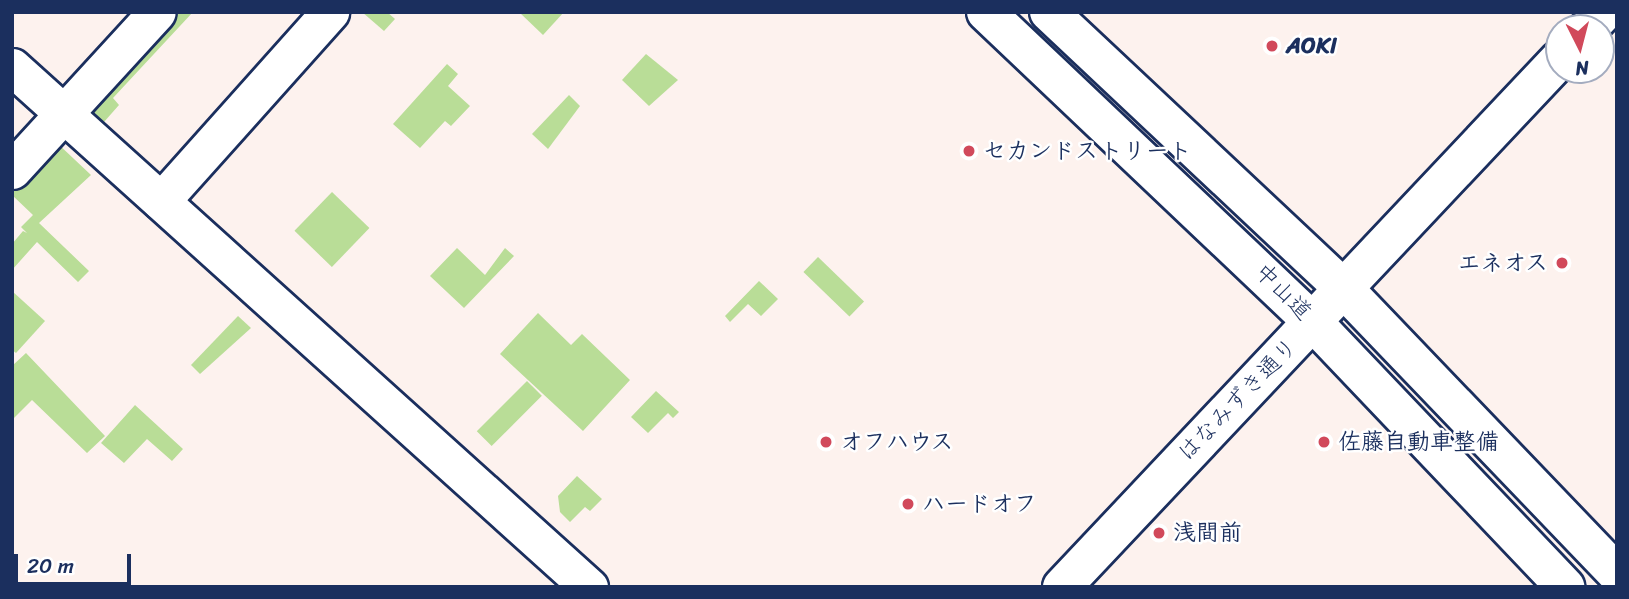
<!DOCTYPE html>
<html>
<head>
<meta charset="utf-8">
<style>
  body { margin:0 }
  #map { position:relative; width:1629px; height:599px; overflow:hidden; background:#fdf2ee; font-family:Sriracha,"Klee One",sans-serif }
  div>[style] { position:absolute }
  .green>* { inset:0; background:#b9dd97; transform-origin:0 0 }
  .roads { filter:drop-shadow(2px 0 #1b2f5e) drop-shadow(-2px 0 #1b2f5e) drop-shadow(0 2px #1b2f5e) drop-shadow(0 -2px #1b2f5e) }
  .street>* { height:37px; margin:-18.5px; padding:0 18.5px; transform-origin:18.5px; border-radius:18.5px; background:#fff }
  .secondary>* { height:38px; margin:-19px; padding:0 19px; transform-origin:19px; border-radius:19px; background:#fff }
  .highway>* { height:38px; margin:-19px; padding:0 19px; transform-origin:19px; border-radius:19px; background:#fff }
  .dots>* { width:19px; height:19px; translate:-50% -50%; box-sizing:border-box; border:4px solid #fff; border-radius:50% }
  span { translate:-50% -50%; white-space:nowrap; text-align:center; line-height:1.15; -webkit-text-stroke:5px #fff; paint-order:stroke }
  .poi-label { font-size:23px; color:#1b2f5e; font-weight:700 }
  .left { translate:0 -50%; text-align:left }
  .right { translate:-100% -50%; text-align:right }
  .street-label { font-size:23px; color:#1b2f5e }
  .frame { position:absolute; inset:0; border:14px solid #1b2f5e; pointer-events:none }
  .north { position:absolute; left:1545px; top:14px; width:70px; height:70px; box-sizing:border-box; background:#fff; border:2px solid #a4acbf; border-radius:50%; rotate:174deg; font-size:19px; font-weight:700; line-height:28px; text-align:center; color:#1b2f5e }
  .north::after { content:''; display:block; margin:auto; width:24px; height:32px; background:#d1495b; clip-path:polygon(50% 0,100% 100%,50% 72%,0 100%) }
  .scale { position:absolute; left:14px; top:554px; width:117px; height:32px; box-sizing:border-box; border:4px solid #1b2f5e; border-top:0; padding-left:9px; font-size:21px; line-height:24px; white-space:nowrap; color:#1b2f5e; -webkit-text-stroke:5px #fff; paint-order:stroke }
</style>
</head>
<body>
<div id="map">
  <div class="green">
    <div style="clip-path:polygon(175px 12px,193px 12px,113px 98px,119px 105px,104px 122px,88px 107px)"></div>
    <div style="clip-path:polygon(362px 12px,387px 12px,395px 19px,384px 31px)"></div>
    <div style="clip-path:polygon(519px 12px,564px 12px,543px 35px)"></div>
    <div style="clip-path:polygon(646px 54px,678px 80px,649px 106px,622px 80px)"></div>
    <div style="clip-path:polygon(447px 64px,458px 74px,448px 86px,470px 106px,451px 126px,445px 121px,420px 148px,393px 124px)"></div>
    <div style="clip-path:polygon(569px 95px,580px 106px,548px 149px,532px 134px)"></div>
    <div style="clip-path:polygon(56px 142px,91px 175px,39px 223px,89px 271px,78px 282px,37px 242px,12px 270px,12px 244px,23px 231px,27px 233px,21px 227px,33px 215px,12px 195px,12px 188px)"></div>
    <div style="left:332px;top:192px;width:52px;height:54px;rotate:44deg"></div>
    <div style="clip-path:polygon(457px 248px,485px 275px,505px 248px,514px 256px,464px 308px,430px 276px)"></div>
    <div style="left:818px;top:257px;width:64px;height:21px;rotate:44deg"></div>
    <div style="clip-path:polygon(759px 281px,778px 299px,761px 316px,748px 304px,730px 322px,725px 316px)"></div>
    <div style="clip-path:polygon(12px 291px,45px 321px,16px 353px,12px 350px)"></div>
    <div style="clip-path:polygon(538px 313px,571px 345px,582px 334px,630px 380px,583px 431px,500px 354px)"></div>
    <div style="clip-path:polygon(238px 316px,251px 328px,200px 374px,191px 365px)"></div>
    <div style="clip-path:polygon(26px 353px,105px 436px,87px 453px,32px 400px,12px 420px,12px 366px)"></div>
    <div style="left:527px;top:381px;width:21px;height:71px;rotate:45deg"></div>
    <div style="clip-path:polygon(656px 391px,679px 412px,673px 418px,668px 413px,648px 433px,631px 417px)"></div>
    <div style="clip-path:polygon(135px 405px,183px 449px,172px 461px,147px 439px,124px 463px,101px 443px)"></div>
    <div style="clip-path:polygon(577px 476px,602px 499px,590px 511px,585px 507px,570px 522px,560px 512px,558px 496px)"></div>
  </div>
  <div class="roads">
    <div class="street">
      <div style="left:12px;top:67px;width:777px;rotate:42.03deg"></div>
      <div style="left:12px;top:170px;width:214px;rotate:-47.5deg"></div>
      <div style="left:161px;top:201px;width:254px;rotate:-48.2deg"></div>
    </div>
    <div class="secondary">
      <div style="left:1589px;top:28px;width:22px;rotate:-47deg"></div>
      <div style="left:1062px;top:587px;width:724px;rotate:-46.68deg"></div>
    </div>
    <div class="highway">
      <div style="left:986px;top:12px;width:451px;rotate:43.5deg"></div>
      <div style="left:1313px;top:322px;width:366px;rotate:46.4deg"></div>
      <div style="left:1049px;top:12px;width:405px;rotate:43.2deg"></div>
      <div style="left:1344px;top:289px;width:395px;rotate:46.2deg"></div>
    </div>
  </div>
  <div class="dots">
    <div style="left:1272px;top:46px;background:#d1495b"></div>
    <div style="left:969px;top:151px;background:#d1495b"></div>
    <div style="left:1562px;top:263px;background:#d1495b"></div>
    <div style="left:826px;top:442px;background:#d1495b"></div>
    <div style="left:1324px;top:442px;background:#d1495b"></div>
    <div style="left:908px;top:504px;background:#d1495b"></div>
    <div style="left:1159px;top:533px;background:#d1495b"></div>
  </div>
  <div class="poi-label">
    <span class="left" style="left:1286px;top:46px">AOKI</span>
    <span class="left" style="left:983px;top:151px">セカンドストリート</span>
    <span class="right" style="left:1548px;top:263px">エネオス</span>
    <span class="left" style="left:840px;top:442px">オフハウス</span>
    <span class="left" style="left:1338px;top:442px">佐藤自動車整備</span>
    <span class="left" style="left:922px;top:504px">ハードオフ</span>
    <span class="left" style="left:1173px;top:533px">浅間前</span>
  </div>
  <div class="street-label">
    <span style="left:1283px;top:292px;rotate:45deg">中山道</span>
    <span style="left:1238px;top:400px;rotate:-46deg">はなみずき通り</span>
  </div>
  <div class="frame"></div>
  <div class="north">N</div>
  <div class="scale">20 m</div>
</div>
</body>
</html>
